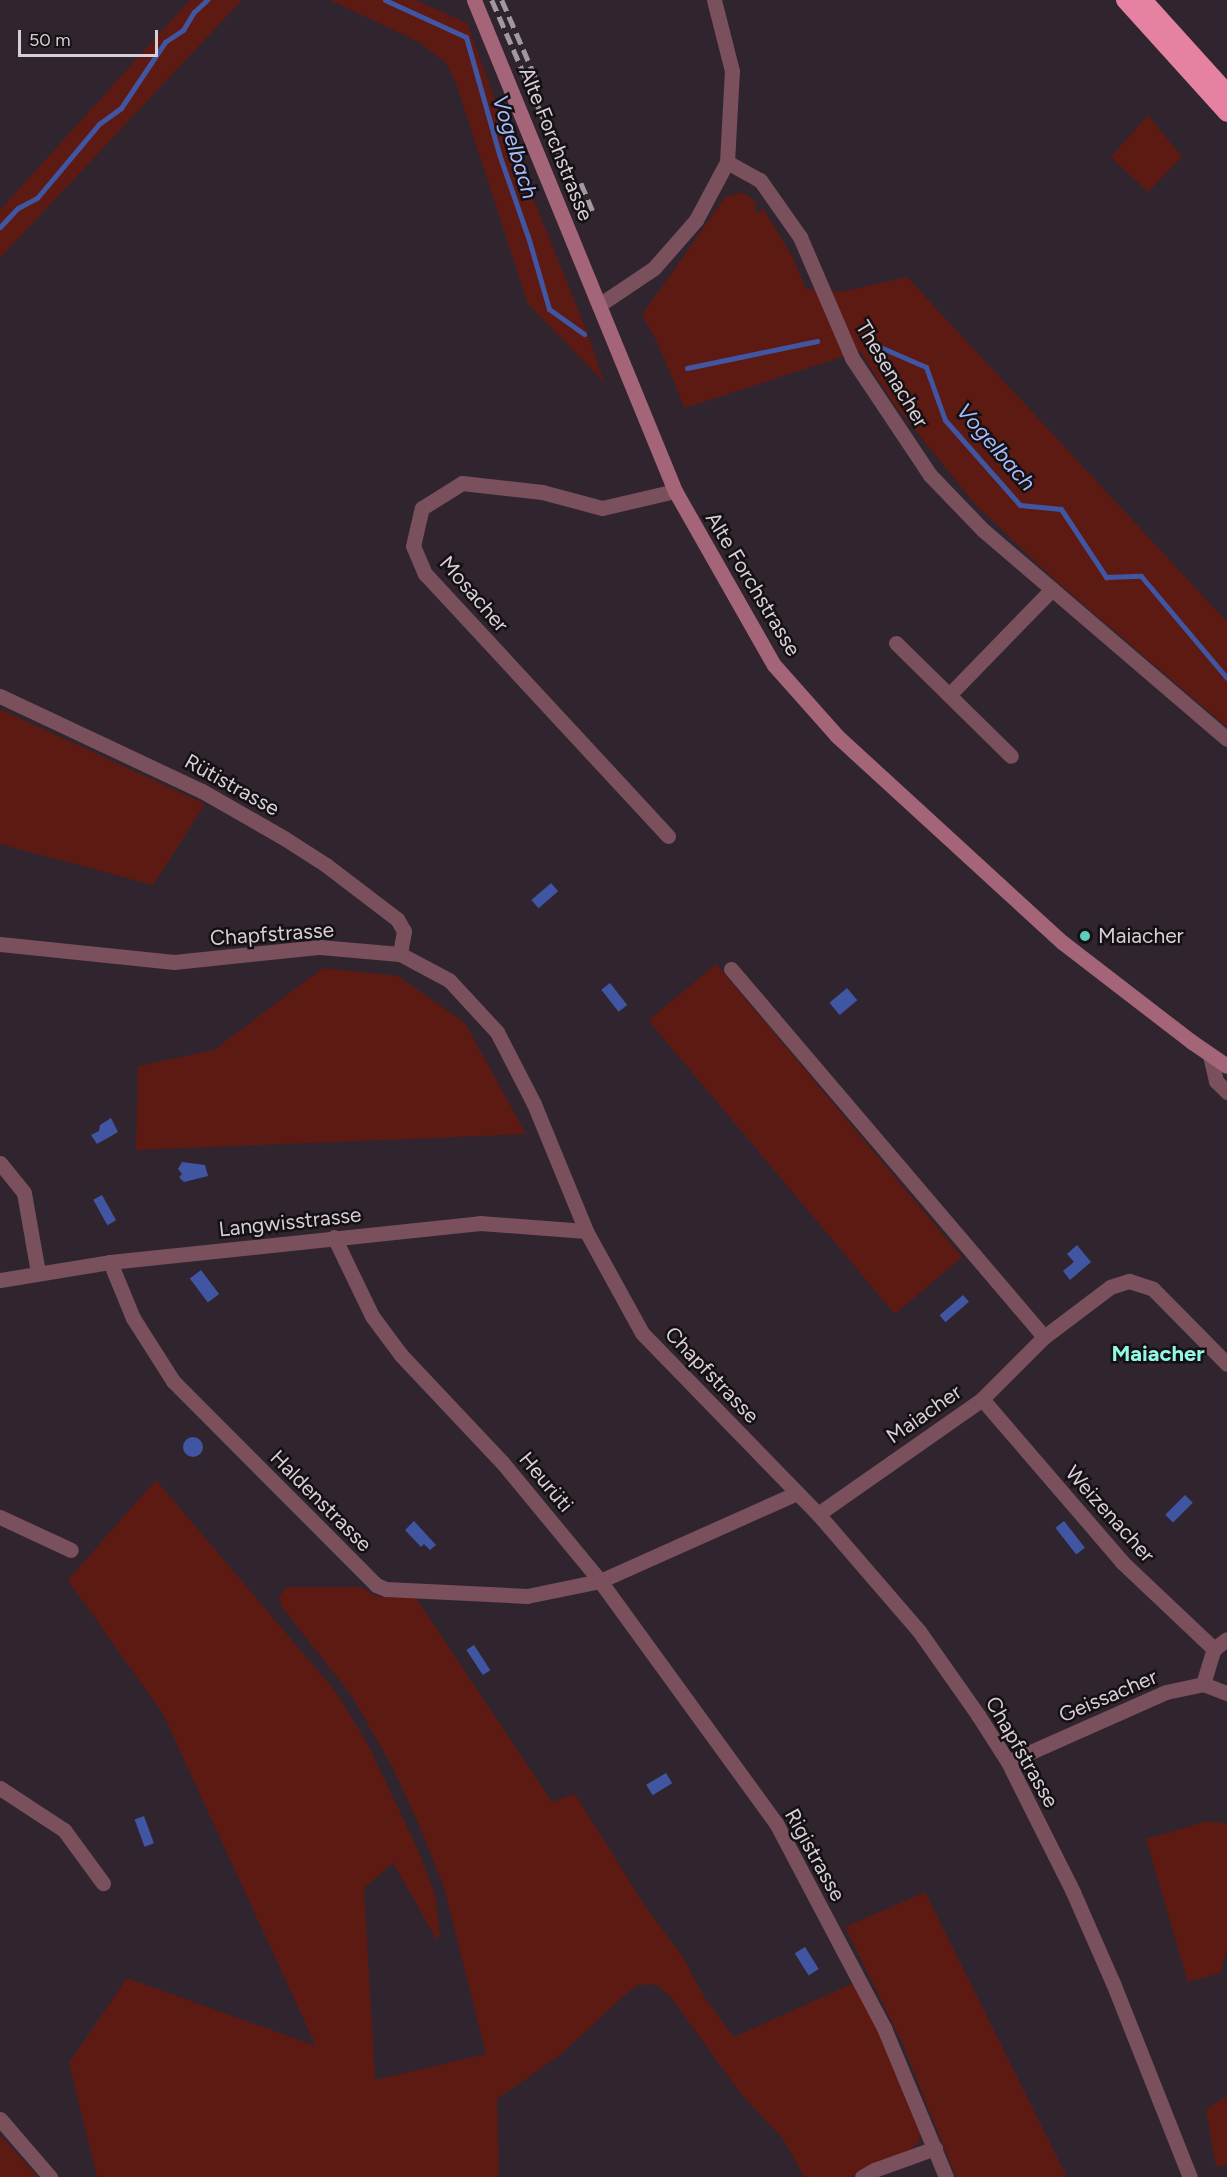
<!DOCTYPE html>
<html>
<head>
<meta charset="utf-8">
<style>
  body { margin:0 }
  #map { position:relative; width:1227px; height:2177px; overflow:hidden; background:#30252f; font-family:Figtree,sans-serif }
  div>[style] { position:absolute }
  .green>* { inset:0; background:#5d1a12; transform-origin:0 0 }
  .water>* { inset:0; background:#4056a3; transform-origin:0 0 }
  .round { border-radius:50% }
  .stream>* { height:5px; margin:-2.5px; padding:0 2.5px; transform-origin:2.5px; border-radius:2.5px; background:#4056a3 }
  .street>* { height:15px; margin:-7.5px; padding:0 7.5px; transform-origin:7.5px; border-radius:7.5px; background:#79505c }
  .secondary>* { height:15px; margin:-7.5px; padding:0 7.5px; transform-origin:7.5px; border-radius:7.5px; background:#a56579 }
  .highway>* { height:18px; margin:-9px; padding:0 9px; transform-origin:9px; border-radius:9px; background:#e582a2 }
  .rail>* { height:4.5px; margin-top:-2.25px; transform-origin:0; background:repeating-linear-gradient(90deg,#a198a0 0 12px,transparent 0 18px) }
  .dots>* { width:16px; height:16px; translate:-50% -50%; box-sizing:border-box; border:3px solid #151014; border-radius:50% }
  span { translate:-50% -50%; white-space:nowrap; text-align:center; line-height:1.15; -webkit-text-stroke:5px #151014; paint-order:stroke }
  .street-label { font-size:21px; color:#d7cfd6 }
  .poi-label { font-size:21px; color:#d7cfd6 }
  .left { translate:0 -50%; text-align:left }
  .water-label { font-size:22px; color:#a6bcfc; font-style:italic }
  .neighbourhood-label { font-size:22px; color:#94f9e4; font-weight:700 }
  .scale { position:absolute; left:18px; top:30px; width:140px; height:27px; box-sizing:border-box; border:3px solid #d7cfd6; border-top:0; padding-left:8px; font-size:18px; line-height:21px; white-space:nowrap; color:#d7cfd6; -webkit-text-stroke:4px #151014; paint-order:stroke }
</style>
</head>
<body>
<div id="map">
  <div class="green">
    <div style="clip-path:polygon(190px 0,242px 0,0 258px,0 210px)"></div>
    <div style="clip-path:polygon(330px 0,415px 0,467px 23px,511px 144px,586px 329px,604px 382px,528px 304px,456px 83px,447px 64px,419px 42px)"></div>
    <div style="clip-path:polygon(1148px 115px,1182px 157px,1148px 192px,1111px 157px)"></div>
    <div style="clip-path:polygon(738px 193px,746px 194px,758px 203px,753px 207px,758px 213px,763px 208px,793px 258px,806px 289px,841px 292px,907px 277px,1227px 622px,1227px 727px,1056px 581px,976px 505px,894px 404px,860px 351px,685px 408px,657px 342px,642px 315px,721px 203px,726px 197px)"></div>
    <div style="clip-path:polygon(0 709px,205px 804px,153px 885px,0 844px)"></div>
    <div style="left:716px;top:964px;width:383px;height:88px;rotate:50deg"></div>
    <div style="clip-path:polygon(323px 968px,398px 976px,465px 1023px,526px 1134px,136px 1150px,138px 1066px,214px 1050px)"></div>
    <div style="clip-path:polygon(156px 1480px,336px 1692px,367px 1743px,418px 1850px,435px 1895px,440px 1935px,437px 1940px,393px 1863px,364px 1888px,375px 2080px,486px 2054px,444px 1887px,419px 1825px,393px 1768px,352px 1696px,282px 1607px,279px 1597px,286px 1587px,361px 1587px,375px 1596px,416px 1598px,552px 1802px,575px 1794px,645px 1906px,682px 1956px,705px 1998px,734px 2037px,856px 1982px,922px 2131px,918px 2143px,909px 2151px,870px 2166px,851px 2177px,804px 2177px,784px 2140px,741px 2094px,671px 1997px,658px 1986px,650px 1984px,637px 1986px,628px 1992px,559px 2056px,497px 2099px,499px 2177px,97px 2177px,69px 2063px,127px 1978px,316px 2046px,163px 1714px,68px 1580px)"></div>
    <div style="clip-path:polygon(1208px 1821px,1227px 1824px,1227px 1950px,1220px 1973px,1188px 1982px,1146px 1839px)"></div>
    <div style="clip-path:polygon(925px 1892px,1067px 2177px,956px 2177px,901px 2040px,845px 1927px)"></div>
    <div style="clip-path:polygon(1227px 2096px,1227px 2165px,1216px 2167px,1206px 2110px)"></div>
    <div style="clip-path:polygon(0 2135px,38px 2177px,0 2177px)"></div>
  </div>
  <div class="water">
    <div style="left:551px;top:883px;width:11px;height:26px;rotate:49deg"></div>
    <div style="left:610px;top:983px;width:28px;height:11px;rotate:52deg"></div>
    <div style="left:847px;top:988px;width:16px;height:23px;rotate:50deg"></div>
    <div style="clip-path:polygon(111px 1118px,118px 1132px,97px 1144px,91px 1135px,99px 1131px,100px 1125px)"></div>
    <div style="clip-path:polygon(182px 1162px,205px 1165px,208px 1176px,184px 1182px,179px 1177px,182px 1174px,178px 1169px)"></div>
    <div style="left:102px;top:1195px;width:29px;height:10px;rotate:61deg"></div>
    <div style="clip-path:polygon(1077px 1245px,1091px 1262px,1070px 1280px,1063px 1271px,1074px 1262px,1067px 1254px)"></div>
    <div style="left:201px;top:1270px;width:30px;height:14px;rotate:53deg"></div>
    <div style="left:963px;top:1295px;width:9px;height:31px;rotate:49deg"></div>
    <div class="round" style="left:183px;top:1437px;width:20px;height:20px"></div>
    <div style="left:1185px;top:1495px;width:11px;height:28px;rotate:45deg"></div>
    <div style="clip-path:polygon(414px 1521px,436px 1545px,430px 1550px,424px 1544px,421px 1547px,405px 1530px)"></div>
    <div style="left:1064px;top:1521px;width:34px;height:11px;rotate:52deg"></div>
    <div style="left:474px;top:1645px;width:30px;height:9px;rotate:57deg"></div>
    <div style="left:666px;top:1773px;width:12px;height:23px;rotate:59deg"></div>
    <div style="left:144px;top:1816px;width:29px;height:10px;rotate:70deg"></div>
    <div style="left:805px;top:1947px;width:26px;height:12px;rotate:58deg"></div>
  </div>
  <div class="stream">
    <div style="left:385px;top:0;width:89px;rotate:24.6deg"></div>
    <div style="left:466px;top:37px;width:122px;rotate:74.2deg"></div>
    <div style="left:499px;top:154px;width:91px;rotate:70.8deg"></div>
    <div style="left:529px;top:240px;width:72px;rotate:73.8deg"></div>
    <div style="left:549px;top:309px;width:43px;rotate:35.5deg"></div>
    <div style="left:0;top:227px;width:26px;rotate:-47deg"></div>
    <div style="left:18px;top:208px;width:21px;rotate:-28deg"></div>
    <div style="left:37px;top:198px;width:97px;rotate:-50deg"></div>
    <div style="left:99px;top:124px;width:27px;rotate:-36deg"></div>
    <div style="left:121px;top:108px;width:79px;rotate:-56.3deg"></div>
    <div style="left:165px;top:42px;width:22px;rotate:-34deg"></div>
    <div style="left:183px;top:30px;width:21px;rotate:-59deg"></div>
    <div style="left:194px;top:12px;width:18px;rotate:-43deg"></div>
    <div style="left:871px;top:343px;width:60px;rotate:23.6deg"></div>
    <div style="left:926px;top:367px;width:56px;rotate:70.3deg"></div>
    <div style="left:945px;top:420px;width:113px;rotate:48.6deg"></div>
    <div style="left:1020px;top:505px;width:41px;rotate:5.6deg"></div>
    <div style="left:1061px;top:509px;width:82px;rotate:56.5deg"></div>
    <div style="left:1106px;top:577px;width:35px;rotate:-2deg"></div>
    <div style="left:1141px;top:576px;width:133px;rotate:49.9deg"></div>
    <div style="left:687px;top:368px;width:133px;rotate:-11.7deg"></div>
  </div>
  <div class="street">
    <div style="left:727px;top:162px;width:38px;rotate:29deg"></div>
    <div style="left:760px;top:180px;width:70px;rotate:54.9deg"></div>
    <div style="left:800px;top:237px;width:132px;rotate:66.7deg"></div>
    <div style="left:852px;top:358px;width:141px;rotate:56.3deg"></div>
    <div style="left:930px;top:475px;width:76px;rotate:46.1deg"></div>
    <div style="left:983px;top:530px;width:321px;rotate:40.6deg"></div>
    <div style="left:599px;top:305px;width:66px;rotate:-33.9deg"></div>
    <div style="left:654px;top:268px;width:64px;rotate:-48.8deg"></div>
    <div style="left:696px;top:220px;width:66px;rotate:-61.9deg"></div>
    <div style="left:727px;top:162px;width:91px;rotate:-86.9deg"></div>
    <div style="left:732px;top:71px;width:73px;rotate:-104.2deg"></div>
    <div style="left:896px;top:643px;width:161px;rotate:44.5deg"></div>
    <div style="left:949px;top:695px;width:148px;rotate:-45.8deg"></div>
    <div style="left:0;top:696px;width:223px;rotate:25.2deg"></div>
    <div style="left:202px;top:791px;width:95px;rotate:29.8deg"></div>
    <div style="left:284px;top:838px;width:50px;rotate:32.7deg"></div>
    <div style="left:326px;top:865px;width:89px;rotate:37.3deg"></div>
    <div style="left:397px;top:919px;width:14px;rotate:60deg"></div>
    <div style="left:404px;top:931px;width:23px;rotate:100deg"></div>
    <div style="left:668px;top:836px;width:357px;rotate:-132.8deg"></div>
    <div style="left:425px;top:574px;width:30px;rotate:-113deg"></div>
    <div style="left:413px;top:546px;width:39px;rotate:-77deg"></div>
    <div style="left:422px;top:508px;width:47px;rotate:-32deg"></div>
    <div style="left:462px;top:483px;width:81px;rotate:6.4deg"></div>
    <div style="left:542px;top:492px;width:62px;rotate:14.9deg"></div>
    <div style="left:602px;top:508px;width:75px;rotate:-13.1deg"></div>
    <div style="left:0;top:944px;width:175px;rotate:5.9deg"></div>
    <div style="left:174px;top:962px;width:147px;rotate:-5.9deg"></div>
    <div style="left:320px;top:947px;width:80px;rotate:5deg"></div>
    <div style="left:400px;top:954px;width:55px;rotate:28deg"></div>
    <div style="left:449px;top:980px;width:71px;rotate:47.3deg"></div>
    <div style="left:497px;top:1032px;width:81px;rotate:62.8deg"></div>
    <div style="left:534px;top:1104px;width:137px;rotate:67.7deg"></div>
    <div style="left:586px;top:1231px;width:116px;rotate:61.2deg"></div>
    <div style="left:642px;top:1333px;width:252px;rotate:45.8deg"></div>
    <div style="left:818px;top:1514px;width:155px;rotate:49.2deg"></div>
    <div style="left:919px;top:1631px;width:103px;rotate:54.9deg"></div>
    <div style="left:978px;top:1715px;width:56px;rotate:57.4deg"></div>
    <div style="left:1008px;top:1762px;width:145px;rotate:63.4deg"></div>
    <div style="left:1073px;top:1892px;width:99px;rotate:66.3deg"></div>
    <div style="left:1113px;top:1983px;width:209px;rotate:68.4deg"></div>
    <div style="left:731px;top:969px;width:483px;rotate:49.6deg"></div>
    <div style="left:1210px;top:1055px;width:27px;rotate:77deg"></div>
    <div style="left:1216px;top:1081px;width:16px;rotate:45deg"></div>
    <div style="left:0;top:1163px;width:38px;rotate:51deg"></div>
    <div style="left:24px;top:1193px;width:80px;rotate:80deg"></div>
    <div style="left:334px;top:1237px;width:88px;rotate:64.3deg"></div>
    <div style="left:372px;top:1316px;width:49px;rotate:53.4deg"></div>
    <div style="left:401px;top:1355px;width:147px;rotate:46.7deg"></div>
    <div style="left:502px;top:1462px;width:154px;rotate:50.5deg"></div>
    <div style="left:600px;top:1581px;width:216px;rotate:-24.1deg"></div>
    <div style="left:110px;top:1262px;width:61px;rotate:67.7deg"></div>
    <div style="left:133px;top:1318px;width:75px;rotate:57.6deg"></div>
    <div style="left:173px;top:1381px;width:288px;rotate:45.1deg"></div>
    <div style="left:376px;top:1585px;width:11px;rotate:22deg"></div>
    <div style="left:386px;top:1589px;width:141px;rotate:2.8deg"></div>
    <div style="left:527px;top:1596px;width:75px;rotate:-11.6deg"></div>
    <div style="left:600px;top:1581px;width:299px;rotate:54deg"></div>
    <div style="left:776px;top:1823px;width:232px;rotate:62.2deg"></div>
    <div style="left:884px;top:2028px;width:161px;rotate:67.4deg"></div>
    <div style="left:0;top:1280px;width:111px;rotate:-9.3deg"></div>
    <div style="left:110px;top:1262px;width:372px;rotate:-6deg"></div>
    <div style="left:480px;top:1223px;width:106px;rotate:4.3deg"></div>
    <div style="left:982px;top:1399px;width:215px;rotate:49.3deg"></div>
    <div style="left:1122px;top:1562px;width:127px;rotate:43.4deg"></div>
    <div style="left:818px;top:1514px;width:200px;rotate:-35deg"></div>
    <div style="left:982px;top:1399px;width:88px;rotate:-45deg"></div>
    <div style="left:1044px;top:1337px;width:83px;rotate:-37.1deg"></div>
    <div style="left:1110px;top:1287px;width:20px;rotate:-18deg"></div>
    <div style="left:1129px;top:1281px;width:25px;rotate:18deg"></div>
    <div style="left:1153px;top:1289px;width:105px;rotate:45.4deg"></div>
    <div style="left:0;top:1517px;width:78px;rotate:24.9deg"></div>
    <div style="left:1203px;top:1684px;width:37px;rotate:-73deg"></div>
    <div style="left:1214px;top:1649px;width:16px;rotate:-38deg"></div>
    <div style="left:1008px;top:1762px;width:173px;rotate:-23.9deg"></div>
    <div style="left:1166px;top:1692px;width:38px;rotate:-12deg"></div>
    <div style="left:1203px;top:1684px;width:26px;rotate:21deg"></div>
    <div style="left:0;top:1788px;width:77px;rotate:33.3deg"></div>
    <div style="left:64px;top:1830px;width:66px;rotate:53.7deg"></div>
    <div style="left:0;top:2119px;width:77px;rotate:49.2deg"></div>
    <div style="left:862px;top:2177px;width:14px;rotate:-30deg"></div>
    <div style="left:874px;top:2170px;width:65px;rotate:-19.8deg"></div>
  </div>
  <div class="secondary">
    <div style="left:474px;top:0;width:531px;rotate:67.74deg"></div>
    <div style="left:675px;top:491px;width:200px;rotate:60.4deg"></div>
    <div style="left:774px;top:665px;width:95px;rotate:48.4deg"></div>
    <div style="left:837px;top:736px;width:305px;rotate:42.5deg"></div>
    <div style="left:1062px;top:942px;width:164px;rotate:37.6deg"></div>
    <div style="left:1192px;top:1042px;width:42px;rotate:34.4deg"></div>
  </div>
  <div class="highway">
    <div style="left:1125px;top:0;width:152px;rotate:47.9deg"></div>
    <div style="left:1143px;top:0;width:125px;rotate:47.9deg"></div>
  </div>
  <div class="rail">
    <div style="left:492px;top:0;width:233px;rotate:66.5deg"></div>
    <div style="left:502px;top:0;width:88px;rotate:66.6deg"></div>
    <div style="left:581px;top:183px;width:30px;rotate:67deg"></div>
  </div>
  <div class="dots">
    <div style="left:1085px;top:936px;background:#5dceb8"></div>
  </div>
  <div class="street-label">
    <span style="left:556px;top:144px;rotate:68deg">Alte Forchstrasse</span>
    <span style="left:892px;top:374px;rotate:59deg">Thesenacher</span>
    <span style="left:753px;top:584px;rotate:59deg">Alte Forchstrasse</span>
    <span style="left:474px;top:594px;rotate:49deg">Mosacher</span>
    <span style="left:232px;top:785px;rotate:29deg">Rütistrasse</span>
    <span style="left:272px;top:934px;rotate:-4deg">Chapfstrasse</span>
    <span style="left:290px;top:1222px;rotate:-6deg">Langwisstrasse</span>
    <span style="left:712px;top:1375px;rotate:46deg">Chapfstrasse</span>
    <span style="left:924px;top:1414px;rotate:-35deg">Maiacher</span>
    <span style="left:546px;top:1482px;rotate:50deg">Heurüti</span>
    <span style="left:321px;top:1501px;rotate:45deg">Haldenstrasse</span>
    <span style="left:1110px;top:1514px;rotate:48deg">Weizenacher</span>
    <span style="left:1108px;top:1696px;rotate:-23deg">Geissacher</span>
    <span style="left:1022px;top:1752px;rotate:60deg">Chapfstrasse</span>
    <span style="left:815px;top:1855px;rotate:61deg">Rigistrasse</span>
  </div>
  <div class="poi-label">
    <span class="left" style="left:1098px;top:936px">Maiacher</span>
  </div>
  <div class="water-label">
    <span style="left:515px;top:147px;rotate:73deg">Vogelbach</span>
    <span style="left:996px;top:447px;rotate:49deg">Vogelbach</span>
  </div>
  <div class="neighbourhood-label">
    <span style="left:1158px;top:1354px">Maiacher</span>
  </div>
  <div class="scale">50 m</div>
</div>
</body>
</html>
